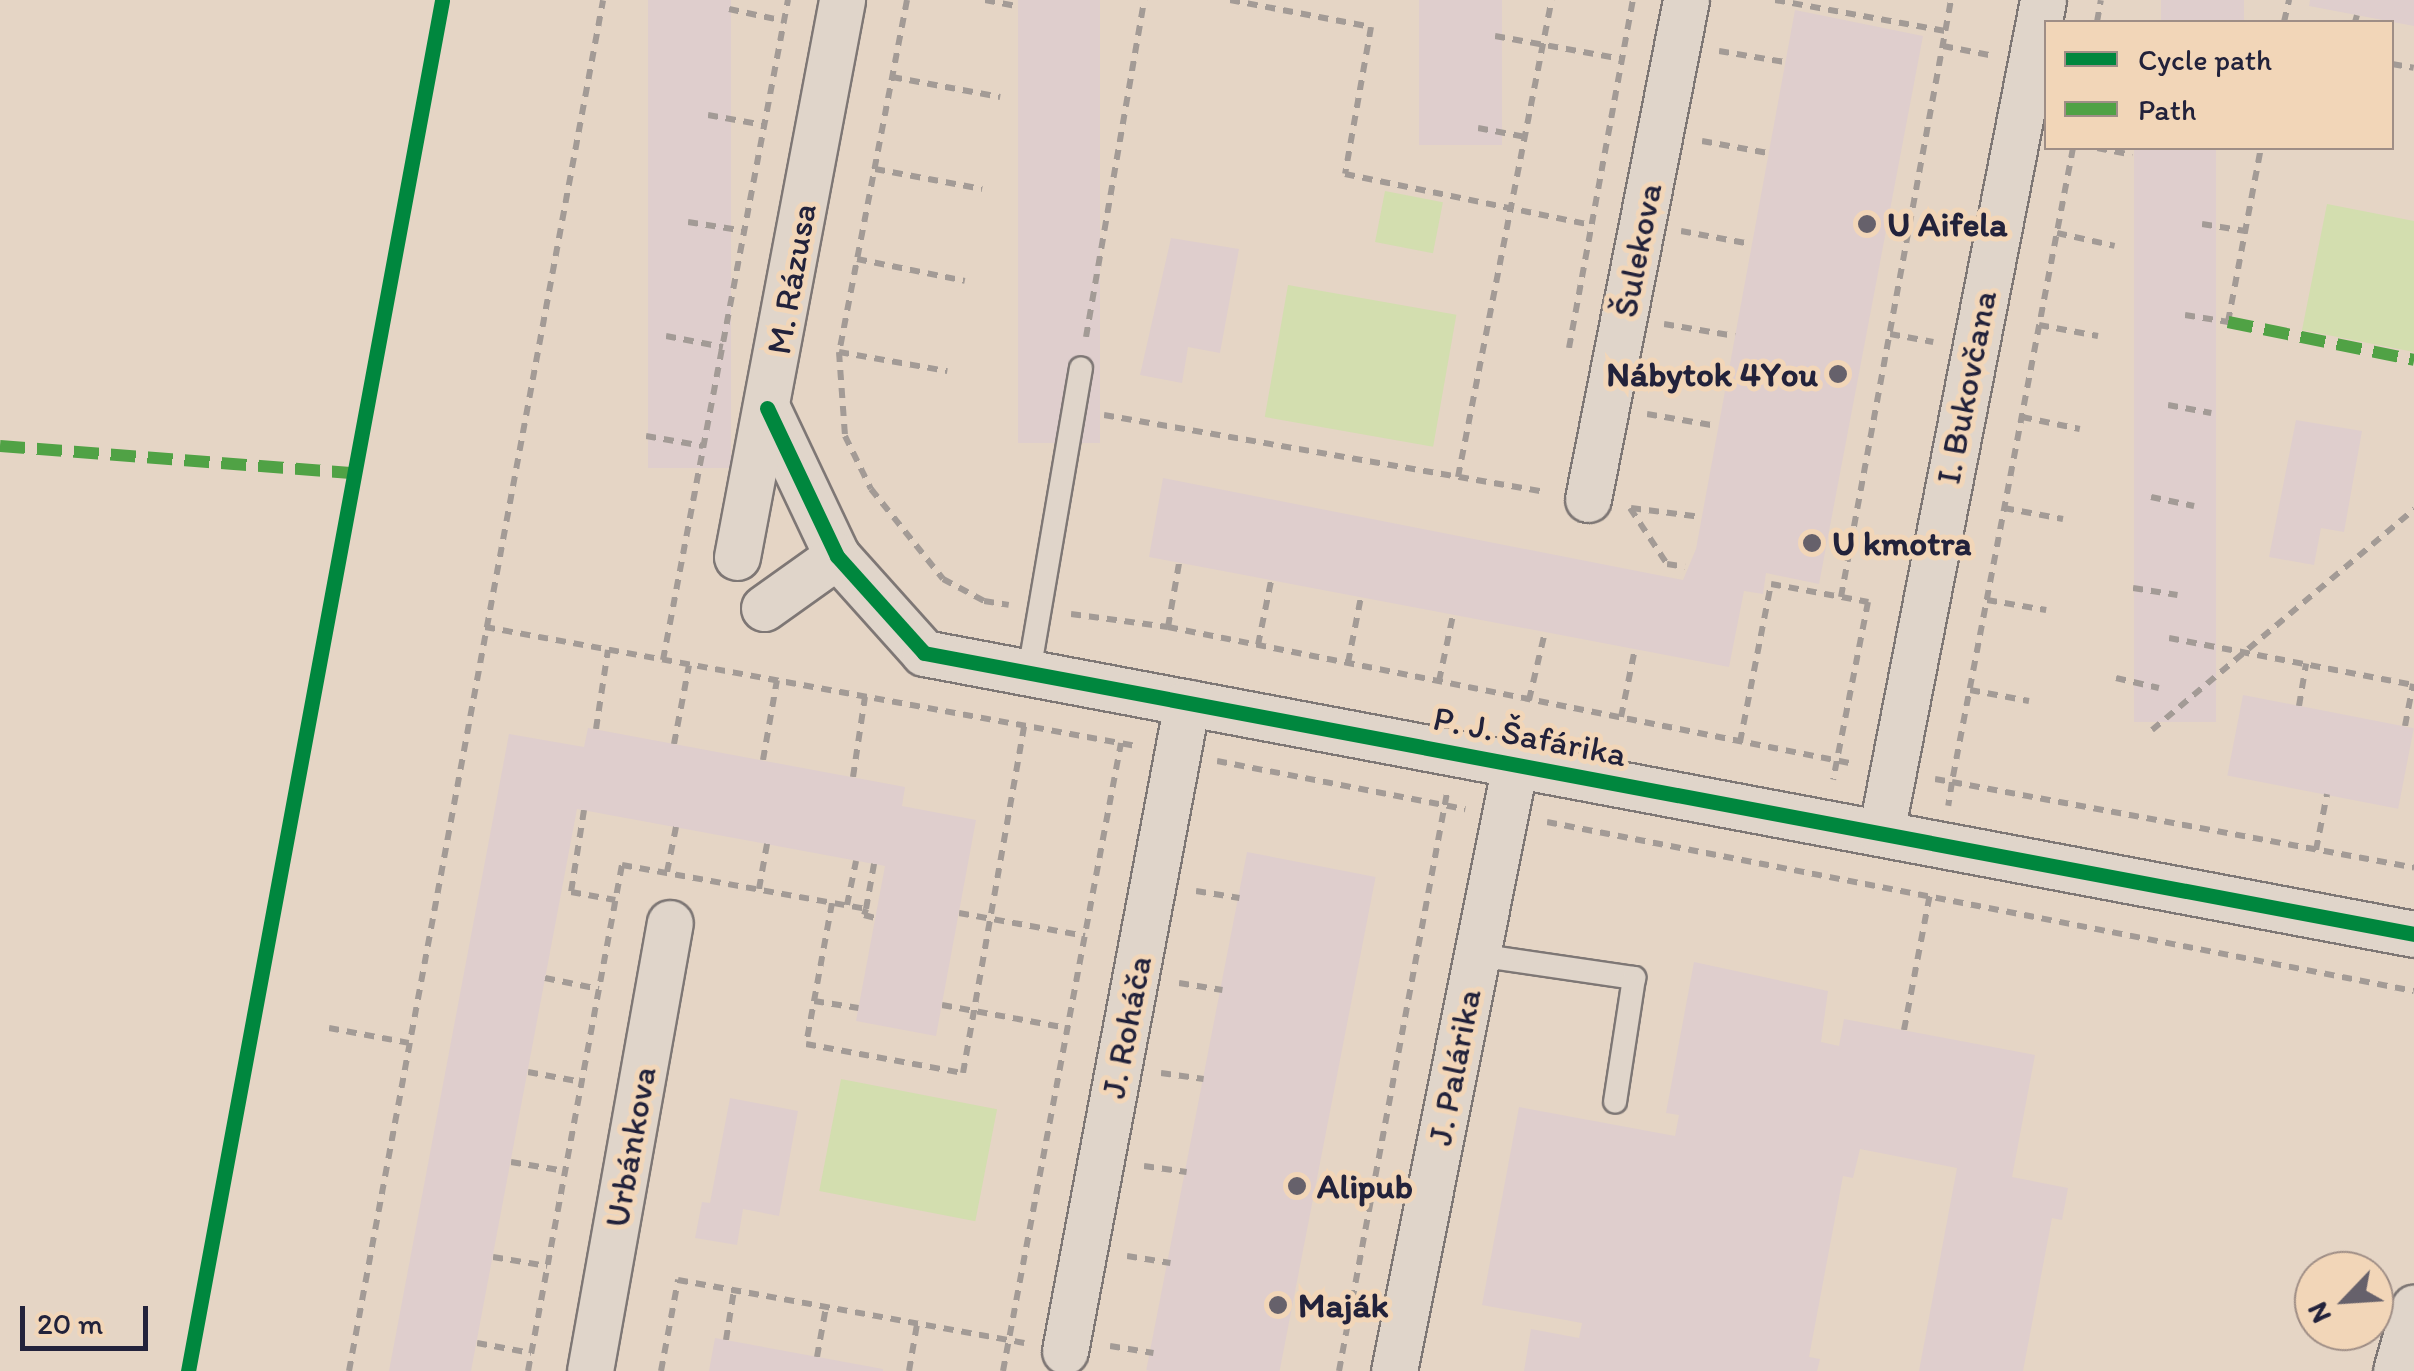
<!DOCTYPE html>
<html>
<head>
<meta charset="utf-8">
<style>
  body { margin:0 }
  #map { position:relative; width:2414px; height:1371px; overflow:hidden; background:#e5d5c5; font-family:Itim,sans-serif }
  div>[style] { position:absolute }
  .green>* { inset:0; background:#d3deaf; transform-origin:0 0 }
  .building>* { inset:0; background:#dfcecd; transform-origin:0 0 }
  .path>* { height:6px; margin-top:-3px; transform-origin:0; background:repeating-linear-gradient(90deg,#a39b96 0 10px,transparent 0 18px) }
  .roads { filter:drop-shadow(2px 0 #7e7775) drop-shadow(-2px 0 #7e7775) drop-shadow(0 2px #7e7775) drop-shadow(0 -2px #7e7775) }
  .service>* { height:22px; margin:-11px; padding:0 11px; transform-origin:11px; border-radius:11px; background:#e0d5ca }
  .minor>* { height:45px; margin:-22.5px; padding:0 22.5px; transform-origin:22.5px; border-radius:22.5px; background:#e0d5ca }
  .quiet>* { height:12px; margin-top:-6px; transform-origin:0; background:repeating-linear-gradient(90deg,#50a245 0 25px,transparent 0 37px) }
  .cycleway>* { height:15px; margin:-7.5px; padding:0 7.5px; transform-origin:7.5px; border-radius:7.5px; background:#00873e }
  .dots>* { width:28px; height:28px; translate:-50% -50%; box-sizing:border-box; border:5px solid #f2d6b8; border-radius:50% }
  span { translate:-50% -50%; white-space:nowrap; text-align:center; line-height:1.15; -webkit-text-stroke:10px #f2d6b8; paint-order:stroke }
  .poi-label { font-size:35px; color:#22223b; font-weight:700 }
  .left { translate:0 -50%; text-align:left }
  .right { translate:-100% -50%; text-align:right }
  .street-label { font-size:35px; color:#22223b }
  .legend { position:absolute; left:2044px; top:20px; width:350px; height:130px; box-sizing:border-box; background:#f2d6b8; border:2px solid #9f8e86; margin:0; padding:12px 18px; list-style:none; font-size:30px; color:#22223b }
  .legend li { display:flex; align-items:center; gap:20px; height:50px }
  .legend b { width:50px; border:2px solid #9f8e86 }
  .north { position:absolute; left:2294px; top:1251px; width:100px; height:100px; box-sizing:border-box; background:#f2d6b8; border:2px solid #9f8e86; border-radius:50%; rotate:245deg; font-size:28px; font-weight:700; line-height:40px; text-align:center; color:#22223b }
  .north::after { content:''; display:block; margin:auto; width:35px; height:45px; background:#66616b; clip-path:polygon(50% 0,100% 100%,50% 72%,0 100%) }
  .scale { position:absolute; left:20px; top:1306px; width:128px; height:45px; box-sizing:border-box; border:5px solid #22223b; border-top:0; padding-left:12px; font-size:30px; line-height:35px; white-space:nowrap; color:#22223b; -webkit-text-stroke:8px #f2d6b8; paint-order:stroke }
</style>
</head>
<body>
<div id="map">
  <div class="green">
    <div style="left:1385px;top:191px;width:59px;height:52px;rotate:11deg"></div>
    <div style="clip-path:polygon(2327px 204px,2414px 221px,2414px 352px,2302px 330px)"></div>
    <div style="left:1288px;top:285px;width:171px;height:134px;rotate:10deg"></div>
    <div style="left:841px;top:1079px;width:159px;height:114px;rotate:11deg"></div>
  </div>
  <div class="building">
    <div style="left:648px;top:0;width:83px;height:468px"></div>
    <div style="left:1018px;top:0;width:82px;height:443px"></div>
    <div style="left:1419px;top:0;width:83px;height:145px"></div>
    <div style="left:2161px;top:0;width:83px;height:22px"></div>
    <div style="clip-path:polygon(2310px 0,2414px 0,2414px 26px,2309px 6px)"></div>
    <div style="clip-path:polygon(1795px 10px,1923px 36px,1819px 584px,1766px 573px,1763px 594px,1744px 591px,1729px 667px,1149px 557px,1163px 478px,1683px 580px,1696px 549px)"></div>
    <div style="left:2134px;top:148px;width:82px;height:574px"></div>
    <div style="clip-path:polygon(1171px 238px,1239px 249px,1220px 353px,1188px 347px,1182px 383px,1140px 375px)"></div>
    <div style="clip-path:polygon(2296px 420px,2362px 431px,2344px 532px,2321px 528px,2314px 565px,2269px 557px)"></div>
    <div style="left:2243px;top:695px;width:174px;height:82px;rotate:11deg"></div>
    <div style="clip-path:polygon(588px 728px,905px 787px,902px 806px,976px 820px,936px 1036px,856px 1021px,885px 866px,577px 809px,471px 1371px,389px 1371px,509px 734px,584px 747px)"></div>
    <div style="left:1247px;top:852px;width:131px;height:528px;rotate:11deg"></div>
    <div style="clip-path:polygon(1694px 962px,1828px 991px,1821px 1042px,1839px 1046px,1844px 1019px,2035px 1055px,2012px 1177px,2068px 1188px,2062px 1220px,2052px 1218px,2023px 1371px,1919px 1371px,1957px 1168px,1860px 1149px,1853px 1178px,1843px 1176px,1809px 1357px,1820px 1359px,1817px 1371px,1524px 1371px,1531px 1329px,1579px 1338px,1582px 1323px,1482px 1305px,1519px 1107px,1675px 1136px,1679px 1115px,1666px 1113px)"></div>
    <div style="clip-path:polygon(730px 1098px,798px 1111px,779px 1216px,743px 1209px,737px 1245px,695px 1238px,702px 1202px,710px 1203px)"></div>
    <div style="clip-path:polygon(715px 1338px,883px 1369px,883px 1371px,709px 1371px)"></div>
  </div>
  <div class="path">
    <div style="left:907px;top:0;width:359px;rotate:100.9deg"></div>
    <div style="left:839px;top:352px;width:84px;rotate:85.9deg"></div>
    <div style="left:845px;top:436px;width:59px;rotate:63.9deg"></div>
    <div style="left:871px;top:489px;width:115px;rotate:51.3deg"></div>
    <div style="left:943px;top:579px;width:47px;rotate:28.2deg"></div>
    <div style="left:984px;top:601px;width:25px;rotate:9deg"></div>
    <div style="left:985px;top:0;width:33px;rotate:11deg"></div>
    <div style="left:1230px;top:0;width:144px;rotate:10.8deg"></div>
    <div style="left:1371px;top:27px;width:149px;rotate:100deg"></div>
    <div style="left:1345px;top:174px;width:251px;rotate:11.7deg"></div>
    <div style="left:1775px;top:0;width:173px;rotate:10.3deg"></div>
    <div style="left:729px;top:9px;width:56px;rotate:12.3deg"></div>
    <div style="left:2097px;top:22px;width:22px;rotate:-80deg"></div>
    <div style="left:2284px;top:22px;width:23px;rotate:-77deg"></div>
    <div style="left:2355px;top:22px;width:7px;rotate:-74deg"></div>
    <div style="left:1495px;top:36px;width:129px;rotate:10.3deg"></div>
    <div style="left:1943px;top:46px;width:47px;rotate:11.1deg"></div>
    <div style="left:1719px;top:51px;width:67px;rotate:9.5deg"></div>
    <div style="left:2392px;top:64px;width:22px;rotate:10deg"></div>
    <div style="left:892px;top:77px;width:110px;rotate:10.5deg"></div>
    <div style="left:708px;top:115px;width:57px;rotate:10.1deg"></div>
    <div style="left:1478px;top:128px;width:49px;rotate:10.6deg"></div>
    <div style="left:1702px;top:141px;width:67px;rotate:10.3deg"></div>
    <div style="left:2073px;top:148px;width:645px;rotate:100.81deg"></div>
    <div style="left:1952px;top:782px;width:470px;rotate:10.5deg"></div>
    <div style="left:2097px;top:148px;width:36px;rotate:11deg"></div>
    <div style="left:875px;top:169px;width:109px;rotate:10.6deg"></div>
    <div style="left:688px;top:222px;width:58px;rotate:9deg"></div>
    <div style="left:2202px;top:224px;width:44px;rotate:9.2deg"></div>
    <div style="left:1681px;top:231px;width:71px;rotate:10.5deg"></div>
    <div style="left:2057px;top:233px;width:59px;rotate:12.6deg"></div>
    <div style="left:857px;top:259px;width:110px;rotate:11.5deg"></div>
    <div style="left:2185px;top:315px;width:44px;rotate:9.2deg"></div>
    <div style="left:2228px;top:322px;width:177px;rotate:-79.3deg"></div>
    <div style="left:1664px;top:324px;width:72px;rotate:9.6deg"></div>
    <div style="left:2039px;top:325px;width:60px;rotate:10.6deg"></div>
    <div style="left:1890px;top:334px;width:44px;rotate:10.5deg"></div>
    <div style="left:666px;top:336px;width:58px;rotate:10.9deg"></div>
    <div style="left:1086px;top:337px;width:342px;rotate:-80.2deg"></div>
    <div style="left:1569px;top:348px;width:354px;rotate:-79.6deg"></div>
    <div style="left:839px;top:352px;width:110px;rotate:10deg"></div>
    <div style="left:2168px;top:405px;width:44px;rotate:10.5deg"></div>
    <div style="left:1647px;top:414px;width:71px;rotate:9.7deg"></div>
    <div style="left:1104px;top:415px;width:448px;rotate:9.9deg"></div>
    <div style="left:2022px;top:417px;width:59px;rotate:11.7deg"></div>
    <div style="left:646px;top:436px;width:58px;rotate:10deg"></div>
    <div style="left:1458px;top:477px;width:486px;rotate:-78.9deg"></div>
    <div style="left:2151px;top:497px;width:44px;rotate:11.8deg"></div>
    <div style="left:1630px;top:508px;width:67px;rotate:56.5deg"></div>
    <div style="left:1667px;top:564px;width:18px;rotate:9deg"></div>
    <div style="left:1631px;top:508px;width:71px;rotate:7.3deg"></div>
    <div style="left:2004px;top:508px;width:60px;rotate:10.6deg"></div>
    <div style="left:2133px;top:588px;width:45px;rotate:9deg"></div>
    <div style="left:1841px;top:597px;width:607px;rotate:-79.56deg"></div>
    <div style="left:1987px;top:600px;width:60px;rotate:9.6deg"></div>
    <div style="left:1071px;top:614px;width:98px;rotate:7.6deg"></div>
    <div style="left:1168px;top:627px;width:700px;rotate:11.29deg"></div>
    <div style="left:485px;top:627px;width:662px;rotate:10.36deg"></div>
    <div style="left:1168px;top:627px;width:65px;rotate:-80.2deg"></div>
    <div style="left:2169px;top:638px;width:249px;rotate:10.9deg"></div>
    <div style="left:1258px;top:645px;width:65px;rotate:-78.5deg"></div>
    <div style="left:663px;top:660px;width:672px;rotate:-79.28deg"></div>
    <div style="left:1348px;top:663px;width:67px;rotate:-78.9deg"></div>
    <div style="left:2116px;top:678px;width:44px;rotate:13.1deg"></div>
    <div style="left:1439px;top:681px;width:67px;rotate:-78deg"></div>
    <div style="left:1970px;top:690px;width:60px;rotate:10.6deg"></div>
    <div style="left:1529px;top:700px;width:70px;rotate:-76.8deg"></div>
    <div style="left:2299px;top:706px;width:43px;rotate:-80.5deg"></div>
    <div style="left:1621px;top:717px;width:69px;rotate:-78.4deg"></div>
    <div style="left:2405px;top:726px;width:43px;rotate:-79.2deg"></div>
    <div style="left:596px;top:729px;width:80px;rotate:-81.4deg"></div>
    <div style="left:2152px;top:730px;width:343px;rotate:-40.1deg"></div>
    <div style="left:1740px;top:742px;width:161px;rotate:-78.9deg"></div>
    <div style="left:1771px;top:584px;width:99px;rotate:10.5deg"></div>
    <div style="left:1868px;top:602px;width:181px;rotate:101.1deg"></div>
    <div style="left:674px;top:744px;width:80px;rotate:-79.2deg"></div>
    <div style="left:763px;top:760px;width:81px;rotate:-80.1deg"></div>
    <div style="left:1217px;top:761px;width:253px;rotate:11deg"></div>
    <div style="left:853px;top:777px;width:81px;rotate:-81.5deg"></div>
    <div style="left:1935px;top:779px;width:17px;rotate:10deg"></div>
    <div style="left:1952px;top:782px;width:24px;rotate:99deg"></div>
    <div style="left:584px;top:810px;width:83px;rotate:99deg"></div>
    <div style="left:571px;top:892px;width:45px;rotate:10.3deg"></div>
    <div style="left:1547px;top:822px;width:883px;rotate:11.03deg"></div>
    <div style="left:2316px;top:850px;width:57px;rotate:-78.9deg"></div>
    <div style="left:667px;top:872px;width:46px;rotate:-78.7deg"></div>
    <div style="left:759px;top:889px;width:46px;rotate:-79.9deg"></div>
    <div style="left:1196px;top:891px;width:44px;rotate:9.2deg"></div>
    <div style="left:832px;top:903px;width:143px;rotate:100.4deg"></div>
    <div style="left:806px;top:1044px;width:160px;rotate:10.5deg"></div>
    <div style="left:963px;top:1073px;width:352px;rotate:-80deg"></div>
    <div style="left:847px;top:905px;width:45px;rotate:-78.4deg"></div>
    <div style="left:866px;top:909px;width:6px;rotate:108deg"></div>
    <div style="left:864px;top:915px;width:11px;rotate:15deg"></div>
    <div style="left:959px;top:913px;width:128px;rotate:10.3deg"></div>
    <div style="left:545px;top:978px;width:55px;rotate:11.5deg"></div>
    <div style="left:1179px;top:983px;width:44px;rotate:9.2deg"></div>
    <div style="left:814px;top:1001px;width:45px;rotate:9deg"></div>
    <div style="left:942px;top:1005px;width:127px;rotate:10.4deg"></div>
    <div style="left:329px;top:1028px;width:81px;rotate:10.6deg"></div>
    <div style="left:1904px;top:1030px;width:138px;rotate:-79.2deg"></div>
    <div style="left:528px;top:1072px;width:55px;rotate:10.5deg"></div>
    <div style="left:1161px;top:1073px;width:43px;rotate:7.9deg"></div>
    <div style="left:511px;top:1162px;width:55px;rotate:9.5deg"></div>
    <div style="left:1144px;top:1166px;width:43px;rotate:7.9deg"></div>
    <div style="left:1127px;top:1256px;width:44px;rotate:9.2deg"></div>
    <div style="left:493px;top:1257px;width:55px;rotate:9.5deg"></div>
    <div style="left:726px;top:1340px;width:51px;rotate:-80.9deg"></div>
    <div style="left:477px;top:1343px;width:55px;rotate:10.5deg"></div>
    <div style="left:1110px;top:1346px;width:44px;rotate:9.2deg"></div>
    <div style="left:817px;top:1357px;width:51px;rotate:-79.8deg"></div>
    <div style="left:349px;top:1371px;width:1394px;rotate:-79.5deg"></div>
    <div style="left:528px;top:1371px;width:515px;rotate:-79.48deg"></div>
    <div style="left:622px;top:865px;width:248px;rotate:10.2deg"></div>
    <div style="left:866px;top:909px;width:46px;rotate:-79.9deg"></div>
    <div style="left:661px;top:1371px;width:93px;rotate:-79.4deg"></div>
    <div style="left:678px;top:1280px;width:352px;rotate:10.3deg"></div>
    <div style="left:909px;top:1371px;width:48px;rotate:-80.3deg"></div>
    <div style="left:1003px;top:1371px;width:639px;rotate:-79.36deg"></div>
    <div style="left:1339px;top:1371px;width:588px;rotate:-79.42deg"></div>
  </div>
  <div class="roads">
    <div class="service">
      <div style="left:1029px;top:672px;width:308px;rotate:-80.3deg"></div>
      <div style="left:1477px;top:955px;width:159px;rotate:8.3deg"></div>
      <div style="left:1634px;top:978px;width:125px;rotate:98.7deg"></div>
    </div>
    <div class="minor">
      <div style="left:767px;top:408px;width:164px;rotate:64.7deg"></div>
      <div style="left:837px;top:556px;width:130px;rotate:48.1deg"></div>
      <div style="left:924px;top:653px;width:1516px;rotate:10.68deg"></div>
      <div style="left:1588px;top:499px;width:509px;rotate:-78.89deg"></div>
      <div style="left:737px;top:557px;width:567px;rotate:-79.32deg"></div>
      <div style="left:764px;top:608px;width:90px;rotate:-35.5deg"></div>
      <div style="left:1881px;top:833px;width:849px;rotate:-78.99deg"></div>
      <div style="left:1065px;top:1351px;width:660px;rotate:-79.35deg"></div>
      <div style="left:590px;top:1371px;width:455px;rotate:-79.9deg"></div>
      <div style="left:1394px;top:1371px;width:619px;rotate:-78.73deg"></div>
      <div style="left:2396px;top:1371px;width:66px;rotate:-74.1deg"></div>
    </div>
  </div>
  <div class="quiet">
    <div style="left:2228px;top:322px;width:190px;rotate:11.5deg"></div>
    <div style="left:0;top:446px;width:355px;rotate:4.4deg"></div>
  </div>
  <div class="cycleway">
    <div style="left:767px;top:408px;width:164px;rotate:64.7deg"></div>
    <div style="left:837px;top:556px;width:130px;rotate:48.1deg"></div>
    <div style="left:924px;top:653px;width:1516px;rotate:10.68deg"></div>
    <div style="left:188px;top:1371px;width:1394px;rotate:-79.5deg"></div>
  </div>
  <div class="dots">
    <div style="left:1867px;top:224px;background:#66616b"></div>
    <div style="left:1838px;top:374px;background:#66616b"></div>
    <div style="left:1812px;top:543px;background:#66616b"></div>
    <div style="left:1297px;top:1186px;background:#66616b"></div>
    <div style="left:1278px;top:1305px;background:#66616b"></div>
  </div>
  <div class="poi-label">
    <span class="left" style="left:1887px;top:224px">U Aifela</span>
    <span class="right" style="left:1818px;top:374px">Nábytok 4You</span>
    <span class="left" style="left:1832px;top:543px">U kmotra</span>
    <span class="left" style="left:1317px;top:1186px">Alipub</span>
    <span class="left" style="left:1298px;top:1305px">Maják</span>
  </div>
  <div class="street-label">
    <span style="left:1637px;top:250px;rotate:-79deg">Šulekova</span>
    <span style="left:791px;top:279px;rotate:-80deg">M. Rázusa</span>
    <span style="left:1966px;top:387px;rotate:-79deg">I. Bukovčana</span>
    <span style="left:1530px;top:736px;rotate:11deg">P. J. Šafárika</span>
    <span style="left:1126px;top:1027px;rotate:-79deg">J. Roháča</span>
    <span style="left:1454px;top:1067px;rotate:-79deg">J. Palárika</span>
    <span style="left:630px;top:1147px;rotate:-80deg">Urbánkova</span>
  </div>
  <ul class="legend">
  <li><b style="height:12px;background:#00873e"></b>Cycle path</li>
  <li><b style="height:12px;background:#50a245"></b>Path</li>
  </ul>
  <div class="north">N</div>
  <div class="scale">20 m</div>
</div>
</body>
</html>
